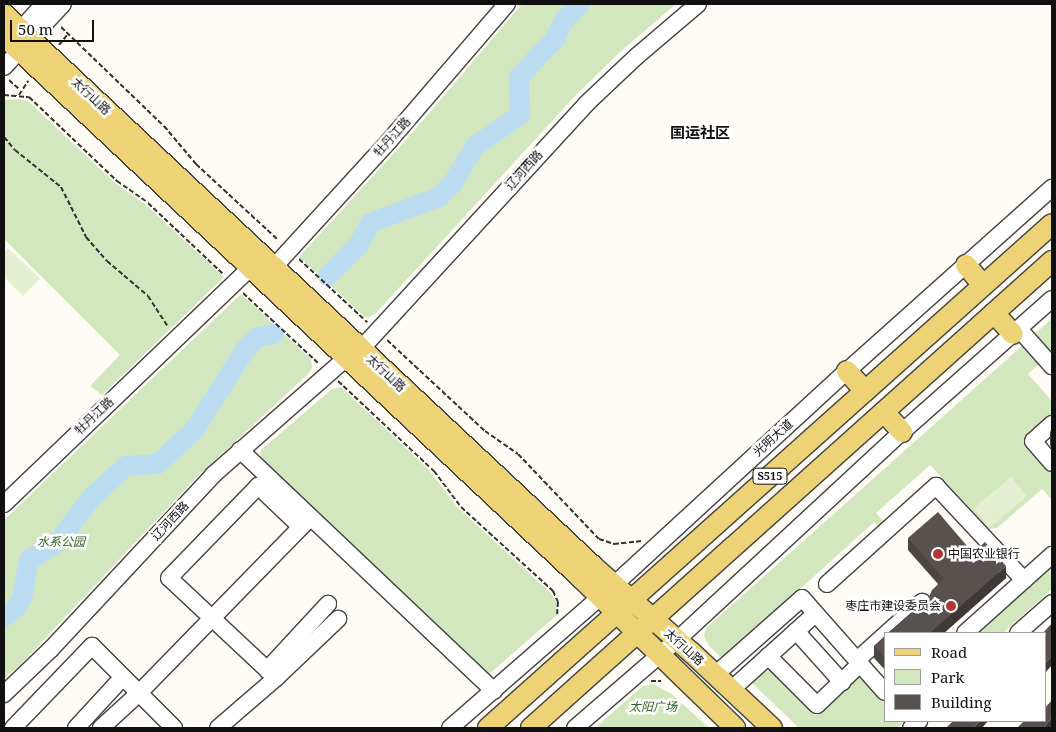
<!DOCTYPE html>
<html>
<head>
<meta charset="utf-8">
<style>
  body { margin:0 }
  #map { position:relative; width:1056px; height:732px; overflow:hidden; background:#fefcf4; font-family:"Noto Serif","Noto Sans SC",serif }
  div>[style] { position:absolute }
  .green>* { inset:0; background:#d3e7bf }
  .pitch>* { inset:0; background:#e3efd0; transform-origin:0 0 }
  .river>* { height:20px; margin:-10px; padding:0 10px; transform-origin:10px; border-radius:10px; background:#bcdcf2 }
  .path>* { height:2px; margin-top:-1px; transform-origin:0; background:repeating-linear-gradient(90deg,#323232 0 5px,transparent 0 7.5px) }
  .roads { filter:drop-shadow(1px 0 #434343) drop-shadow(-1px 0 #434343) drop-shadow(0 1px #434343) drop-shadow(0 -1px #434343) }
  .minor>* { height:16px; margin:-8px; padding:0 8px; transform-origin:8px; border-radius:8px; background:#fff }
  .major>* { height:20px; margin:-10px; padding:0 10px; transform-origin:10px; border-radius:10px; background:#edd375 }
  .wall>* { inset:0; background:#4c4642 }
  .shaded-wall>* { inset:0; background:#3e3936 }
  .building>* { inset:0; background:#58514d }
  .dots>* { width:14px; height:14px; translate:-50% -50%; box-sizing:border-box; border:2px solid #fff; border-radius:50% }
  span { translate:-50% -50%; white-space:nowrap; text-align:center; line-height:1.15; -webkit-text-stroke:5px #fff; paint-order:stroke }
  .shield-label span { padding:1px 4px; background:#fff; border:1px solid; border-radius:4px; -webkit-text-stroke-width:0 }
  .shield-label { font-size:11px; color:#101010; font-weight:700 }
  .street-label { font-size:12px; color:#101010 }
  .park-label { font-size:12px; color:#306325; font-style:italic }
  .poi-label { font-size:12px; color:#101010 }
  .left { translate:0 -50%; text-align:left }
  .right { translate:-100% -50%; text-align:right }
  .quarter-label { font-size:15px; color:#101010; font-weight:700 }
  .frame { position:absolute; inset:0; border:5px solid #101010; pointer-events:none }
  .legend { position:absolute; left:884px; top:632px; width:162px; height:90px; box-sizing:border-box; background:#fff; border:1px solid #9f9f9f; margin:0; padding:6px 9px; list-style:none; font-size:15px; color:#101010 }
  .legend li { display:flex; align-items:center; gap:10px; height:25px }
  .legend b { width:25px; border:1px solid #9f9f9f }
  .scale { position:absolute; left:10px; top:20px; width:84px; height:22px; box-sizing:border-box; border:2px solid #101010; border-top:0; padding-left:6px; font-size:15px; line-height:18px; white-space:nowrap; color:#101010; -webkit-text-stroke:4px #fff; paint-order:stroke }
</style>
</head>
<body>
<div id="map">
  <div class="green">
    <div style="clip-path:polygon(522px 4px,676px 4px,621px 51px,575px 96px,376px 313px,368px 318px,364px 316px,299px 257px,413px 132px)"></div>
    <div style="clip-path:polygon(20px 99px,29px 102px,115px 183px,146px 205px,224px 277px,102px 395px,90px 386px,120px 355px,4px 239px,4px 100px)"></div>
    <div style="clip-path:polygon(241px 294px,311px 359px,312px 368px,309px 373px,195px 479px,20px 665px,4px 678px,4px 520px)"></div>
    <div style="clip-path:polygon(1052px 318px,1052px 353px,1035px 334px)"></div>
    <div style="clip-path:polygon(1022px 346px,1039px 364px,1028px 374px,1052px 401px,1052px 415px,1024px 440px,1052px 473px,1052px 500px,1042px 489px,997px 528px,989px 529px,930px 465px,876px 513px,886px 524px,881px 529px,874px 522px,723px 659px,709px 646px,704px 636px,706px 628px)"></div>
    <div style="clip-path:polygon(341px 387px,429px 470px,457px 507px,551px 593px,557px 604px,557px 615px,489px 674px,260px 459px,261px 450px,332px 389px)"></div>
    <div style="clip-path:polygon(1052px 566px,1052px 589px,1003px 633px,977px 633px)"></div>
    <div style="clip-path:polygon(772px 669px,780px 674px,777px 678px,814px 715px,858px 675px,862px 676px,885px 699px,885px 721px,905px 721px,897px 728px,799px 728px,752px 683px,764px 672px)"></div>
    <div style="clip-path:polygon(653px 684px,672px 694px,709px 728px,595px 728px,643px 686px)"></div>
  </div>
  <div class="pitch">
    <div style="clip-path:polygon(8px 248px,40px 279px,23px 296px,4px 277px,4px 252px)"></div>
    <div style="left:1011px;top:477px;width:25px;height:49px;rotate:50deg"></div>
  </div>
  <div class="river">
    <div style="left:328px;top:276px;width:45px;rotate:-45.9deg"></div>
    <div style="left:359px;top:244px;width:24px;rotate:-62deg"></div>
    <div style="left:370px;top:223px;width:74px;rotate:-20.6deg"></div>
    <div style="left:439px;top:197px;width:20px;rotate:-45deg"></div>
    <div style="left:453px;top:183px;width:43px;rotate:-59.3deg"></div>
    <div style="left:475px;top:146px;width:55px;rotate:-34.6deg"></div>
    <div style="left:520px;top:115px;width:38px;rotate:-92deg"></div>
    <div style="left:519px;top:77px;width:51px;rotate:-46.6deg"></div>
    <div style="left:554px;top:40px;width:22px;rotate:-63deg"></div>
    <div style="left:564px;top:20px;width:23px;rotate:-45deg"></div>
    <div style="left:4px;top:617px;width:14px;rotate:-36deg"></div>
    <div style="left:15px;top:609px;width:13px;rotate:-58deg"></div>
    <div style="left:22px;top:598px;width:39px;rotate:-80deg"></div>
    <div style="left:29px;top:560px;width:34px;rotate:-32deg"></div>
    <div style="left:58px;top:542px;width:55px;rotate:-53.1deg"></div>
    <div style="left:91px;top:498px;width:47px;rotate:-42.4deg"></div>
    <div style="left:126px;top:466px;width:32px;rotate:-4deg"></div>
    <div style="left:158px;top:464px;width:51px;rotate:-43.4deg"></div>
    <div style="left:195px;top:429px;width:93px;rotate:-57.7deg"></div>
    <div style="left:245px;top:350px;width:18px;rotate:-45deg"></div>
    <div style="left:258px;top:337px;width:16px;rotate:-11deg"></div>
  </div>
  <div class="path">
    <div style="left:61px;top:27px;width:143px;rotate:43.9deg"></div>
    <div style="left:164px;top:126px;width:50px;rotate:49.9deg"></div>
    <div style="left:196px;top:164px;width:112px;rotate:42.8deg"></div>
    <div style="left:59px;top:45px;width:13px;rotate:-51deg"></div>
    <div style="left:9px;top:80px;width:15px;rotate:42deg"></div>
    <div style="left:4px;top:95px;width:25px;rotate:5deg"></div>
    <div style="left:29px;top:97px;width:122px;rotate:43.7deg"></div>
    <div style="left:117px;top:181px;width:38px;rotate:35deg"></div>
    <div style="left:148px;top:203px;width:103px;rotate:43.4deg"></div>
    <div style="left:19px;top:95px;width:17px;rotate:-57deg"></div>
    <div style="left:4px;top:137px;width:17px;rotate:50deg"></div>
    <div style="left:15px;top:150px;width:59px;rotate:38.8deg"></div>
    <div style="left:61px;top:187px;width:56px;rotate:63.4deg"></div>
    <div style="left:86px;top:237px;width:32px;rotate:49deg"></div>
    <div style="left:107px;top:261px;width:54px;rotate:40.5deg"></div>
    <div style="left:148px;top:296px;width:37px;rotate:57deg"></div>
    <div style="left:299px;top:259px;width:93px;rotate:42.8deg"></div>
    <div style="left:243px;top:293px;width:103px;rotate:43deg"></div>
    <div style="left:387px;top:340px;width:134px;rotate:42.9deg"></div>
    <div style="left:485px;top:431px;width:40px;rotate:34.9deg"></div>
    <div style="left:518px;top:454px;width:117px;rotate:46.4deg"></div>
    <div style="left:599px;top:539px;width:16px;rotate:18deg"></div>
    <div style="left:614px;top:544px;width:28px;rotate:-6deg"></div>
    <div style="left:338px;top:381px;width:132px;rotate:43.2deg"></div>
    <div style="left:434px;top:471px;width:45px;rotate:53.1deg"></div>
    <div style="left:461px;top:507px;width:125px;rotate:42.4deg"></div>
    <div style="left:553px;top:591px;width:12px;rotate:66deg"></div>
    <div style="left:558px;top:602px;width:15px;rotate:94deg"></div>
    <div style="left:651px;top:681px;width:10px"></div>
  </div>
  <div class="roads">
    <div class="minor">
      <div style="left:12px;top:39px;width:47px;rotate:-47.6deg"></div>
      <div style="left:4px;top:67px;width:86px;rotate:-46.9deg"></div>
      <div style="left:274px;top:267px;width:171px;rotate:-47.6deg"></div>
      <div style="left:389px;top:141px;width:181px;rotate:-49.3deg"></div>
      <div style="left:1019px;top:329px;width:50px;rotate:48.3deg"></div>
      <div style="left:361px;top:349px;width:333px;rotate:-47.4deg"></div>
      <div style="left:586px;top:104px;width:70px;rotate:-43.3deg"></div>
      <div style="left:637px;top:56px;width:80px;rotate:-40.4deg"></div>
      <div style="left:1052px;top:424px;width:25px;rotate:138deg"></div>
      <div style="left:1033px;top:441px;width:29px;rotate:49deg"></div>
      <div style="left:240px;top:450px;width:350px;rotate:43.5deg"></div>
      <div style="left:4px;top:504px;width:341px;rotate:-43.8deg"></div>
      <div style="left:827px;top:584px;width:147px;rotate:-42deg"></div>
      <div style="left:936px;top:486px;width:129px;rotate:46.9deg"></div>
      <div style="left:796px;top:631px;width:69px;rotate:48deg"></div>
      <div style="left:887px;top:633px;width:47px;rotate:-41.5deg"></div>
      <div style="left:965px;top:633px;width:117px;rotate:-41.9deg"></div>
      <div style="left:1018px;top:633px;width:45px;rotate:-41.4deg"></div>
      <div style="left:768px;top:656px;width:69px;rotate:45deg"></div>
      <div style="left:817px;top:705px;width:59px;rotate:-43.6deg"></div>
      <div style="left:857px;top:660px;width:38px;rotate:-42deg"></div>
      <div style="left:267px;top:670px;width:90px;rotate:-47.3deg"></div>
      <div style="left:715px;top:675px;width:116px;rotate:-41.5deg"></div>
      <div style="left:802px;top:598px;width:125px;rotate:48.6deg"></div>
      <div style="left:276px;top:678px;width:146px;rotate:-136.9deg"></div>
      <div style="left:169px;top:578px;width:128px;rotate:-45.9deg"></div>
      <div style="left:258px;top:486px;width:59px;rotate:43.6deg"></div>
      <div style="left:731px;top:690px;width:113px;rotate:-42.1deg"></div>
      <div style="left:4px;top:694px;width:65px;rotate:-43.8deg"></div>
      <div style="left:51px;top:649px;width:238px;rotate:-47deg"></div>
      <div style="left:213px;top:475px;width:177px;rotate:-41.3deg"></div>
      <div style="left:13px;top:728px;width:114px;rotate:-46.1deg"></div>
      <div style="left:92px;top:646px;width:116px;rotate:45deg"></div>
      <div style="left:76px;top:728px;width:69px;rotate:-47.3deg"></div>
      <div style="left:101px;top:728px;width:52px;rotate:-42.6deg"></div>
      <div style="left:139px;top:693px;width:243px;rotate:-45.7deg"></div>
      <div style="left:218px;top:728px;width:77px;rotate:-40.8deg"></div>
      <div style="left:276px;top:678px;width:86px;rotate:-43.6deg"></div>
      <div style="left:450px;top:728px;width:218px;rotate:-41.1deg"></div>
      <div style="left:614px;top:585px;width:316px;rotate:-42.6deg"></div>
      <div style="left:847px;top:371px;width:275px;rotate:-41.8deg"></div>
      <div style="left:575px;top:728px;width:135px;rotate:-40.8deg"></div>
      <div style="left:677px;top:640px;width:306px;rotate:-42.8deg"></div>
      <div style="left:902px;top:432px;width:200px;rotate:-41.6deg"></div>
      <div style="left:911px;top:728px;width:11px;rotate:-41deg"></div>
    </div>
    <div class="major">
      <div style="left:4px;top:14px;width:807px;rotate:43.14deg"></div>
      <div style="left:593px;top:566px;width:130px;rotate:41.3deg"></div>
      <div style="left:691px;top:652px;width:111px;rotate:43.2deg"></div>
      <div style="left:4px;top:36px;width:792px;rotate:43.21deg"></div>
      <div style="left:581px;top:578px;width:215px;rotate:44.2deg"></div>
      <div style="left:966px;top:265px;width:26px;rotate:50deg"></div>
      <div style="left:994px;top:313px;width:28px;rotate:48deg"></div>
      <div style="left:847px;top:371px;width:27px;rotate:48deg"></div>
      <div style="left:884px;top:412px;width:27px;rotate:48deg"></div>
      <div style="left:488px;top:728px;width:756px;rotate:-41.78deg"></div>
      <div style="left:531px;top:728px;width:700px;rotate:-41.87deg"></div>
    </div>
  </div>
  <div class="wall">
    <div style="clip-path:polygon(1052px 429px,1052px 448px,1050px 445px,1050px 432px)"></div>
    <div style="clip-path:polygon(908px 538px,973px 553px,1006px 578px,944px 633px,888px 633px,929px 597px,938px 584px,908px 550px)"></div>
    <div style="clip-path:polygon(885px 636px,885px 670px,874px 658px,874px 646px)"></div>
  </div>
  <div class="shaded-wall">
    <div style="clip-path:polygon(1006px 566px,1006px 578px,944px 633px,930px 633px)"></div>
    <div style="clip-path:polygon(1052px 656px,1052px 665px,1045px 673px,1045px 663px)"></div>
    <div style="clip-path:polygon(1052px 718px,1052px 728px,1043px 728px)"></div>
    <div style="clip-path:polygon(980px 721px,988px 721px,982px 728px,973px 728px)"></div>
  </div>
  <div class="building">
    <div style="clip-path:polygon(938px 512px,973px 553px,985px 542px,1006px 566px,930px 633px,888px 633px,929px 597px,932px 590px,944px 579px,908px 538px)"></div>
    <div style="clip-path:polygon(1052px 623px,1052px 656px,1045px 663px,1045px 633px,1043px 633px)"></div>
    <div style="clip-path:polygon(885px 636px,885px 658px,874px 646px)"></div>
    <div style="clip-path:polygon(1052px 700px,1052px 718px,1043px 728px,1017px 728px,1024px 721px,1045px 721px,1045px 708px)"></div>
    <div style="clip-path:polygon(953px 721px,980px 721px,973px 728px,946px 728px)"></div>
  </div>
  <div class="dots">
    <div style="left:938px;top:554px;background:#b53235"></div>
    <div style="left:951px;top:606px;background:#b53235"></div>
  </div>
  <div class="shield-label">
    <span style="left:770px;top:476px">S515</span>
  </div>
  <div class="street-label">
    <span style="left:91px;top:96px;rotate:43deg">太行山路</span>
    <span style="left:392px;top:137px;rotate:-48deg">牡丹江路</span>
    <span style="left:524px;top:170px;rotate:-48deg">辽河西路</span>
    <span style="left:386px;top:373px;rotate:43deg">太行山路</span>
    <span style="left:94px;top:416px;rotate:-43deg">牡丹江路</span>
    <span style="left:773px;top:438px;rotate:-42deg">光明大道</span>
    <span style="left:170px;top:521px;rotate:-47deg">辽河西路</span>
    <span style="left:684px;top:647px;rotate:42deg">太行山路</span>
  </div>
  <div class="park-label">
    <span style="left:61px;top:542px">水系公园</span>
    <span style="left:653px;top:707px">太阳广场</span>
  </div>
  <div class="poi-label">
    <span class="left" style="left:948px;top:554px">中国农业银行</span>
    <span class="right" style="left:941px;top:606px">枣庄市建设委员会</span>
  </div>
  <div class="quarter-label">
    <span style="left:700px;top:133px">国运社区</span>
  </div>
  <div class="frame"></div>
  <ul class="legend">
  <li><b style="height:6px;background:#edd375"></b>Road</li>
  <li><b style="height:14px;background:#d3e7bf"></b>Park</li>
  <li><b style="height:14px;background:#58514d"></b>Building</li>
  </ul>
  <div class="scale">50 m</div>
</div>
</body>
</html>
